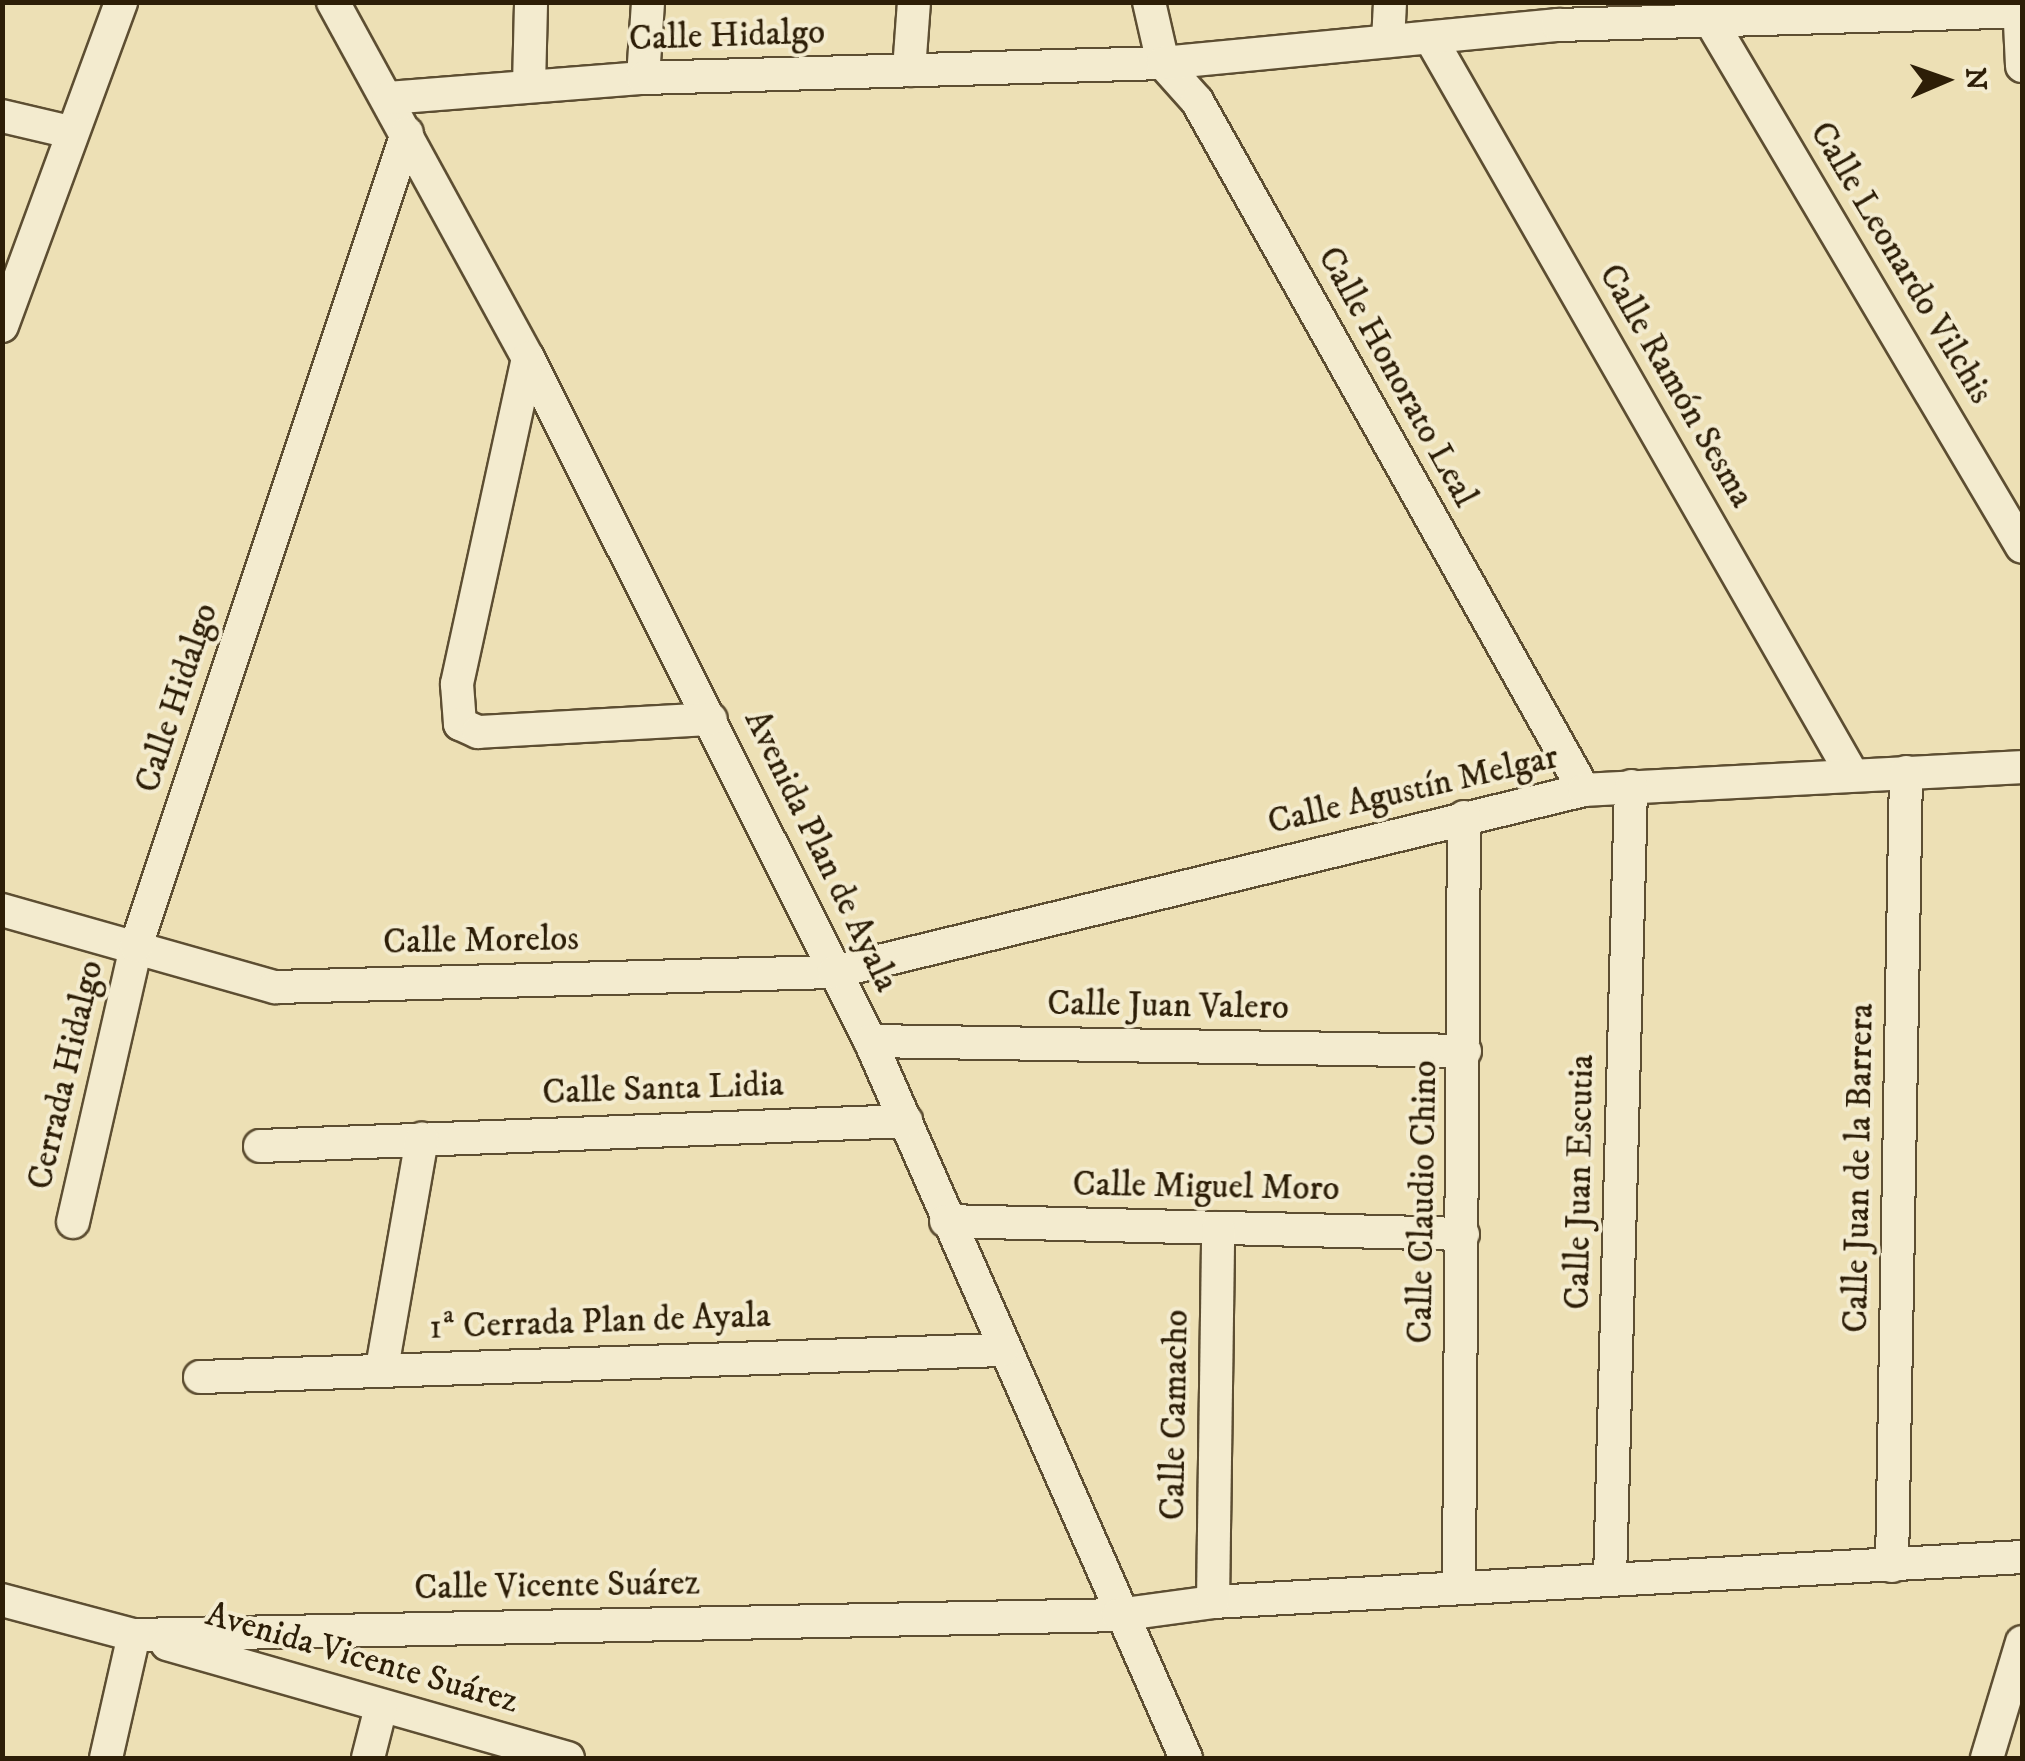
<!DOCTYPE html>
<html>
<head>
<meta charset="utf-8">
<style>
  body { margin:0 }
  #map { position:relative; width:2025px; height:1761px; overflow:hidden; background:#ede0b5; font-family:"IM FELL DW Pica",serif }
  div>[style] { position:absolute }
  .roads { filter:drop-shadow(2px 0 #5d4e32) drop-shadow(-2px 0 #5d4e32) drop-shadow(0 2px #5d4e32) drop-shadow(0 -2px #5d4e32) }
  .minor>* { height:32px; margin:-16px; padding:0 16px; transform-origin:16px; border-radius:16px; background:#f3ebcf }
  span { translate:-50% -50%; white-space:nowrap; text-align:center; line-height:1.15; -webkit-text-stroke:8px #f3ebcf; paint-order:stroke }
  .street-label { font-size:35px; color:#2d1e07 }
  .frame { position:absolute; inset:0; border:5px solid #2d1e07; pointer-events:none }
  .north { position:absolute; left:1895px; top:30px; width:100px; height:100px; -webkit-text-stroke:8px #f3ebcf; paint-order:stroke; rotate:88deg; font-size:28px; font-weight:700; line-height:40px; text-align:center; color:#2d1e07 }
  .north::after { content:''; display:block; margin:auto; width:35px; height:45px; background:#2d1e07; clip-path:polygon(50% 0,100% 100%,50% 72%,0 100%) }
</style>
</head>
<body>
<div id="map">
  <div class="roads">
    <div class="minor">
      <div style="left:333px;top:2px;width:406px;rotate:61.3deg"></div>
      <div style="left:528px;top:358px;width:764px;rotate:63.4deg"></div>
      <div style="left:870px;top:1041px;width:784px;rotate:66.22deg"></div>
      <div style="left:1149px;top:2px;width:63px;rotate:77.1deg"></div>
      <div style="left:1163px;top:63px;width:51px;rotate:48.2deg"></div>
      <div style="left:1197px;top:101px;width:790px;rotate:60.68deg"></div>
      <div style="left:2019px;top:2px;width:64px;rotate:87.3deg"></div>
      <div style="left:1710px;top:20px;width:612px;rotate:59.37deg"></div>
      <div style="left:1431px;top:39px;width:847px;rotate:60.2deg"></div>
      <div style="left:1388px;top:41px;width:39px;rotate:-87deg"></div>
      <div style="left:909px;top:70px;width:68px;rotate:-85.8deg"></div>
      <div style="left:643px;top:78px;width:76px;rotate:-86.2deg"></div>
      <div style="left:529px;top:86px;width:84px;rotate:-88.6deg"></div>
      <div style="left:388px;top:98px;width:256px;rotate:-4.5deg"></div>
      <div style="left:643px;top:78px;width:520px;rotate:-1.65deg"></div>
      <div style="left:1163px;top:63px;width:397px;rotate:-5.5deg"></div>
      <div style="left:1558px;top:25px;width:460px;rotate:-1.7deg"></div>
      <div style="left:2px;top:116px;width:70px;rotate:13.2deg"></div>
      <div style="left:2px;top:326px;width:345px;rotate:-69.8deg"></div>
      <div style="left:528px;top:358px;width:334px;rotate:102.3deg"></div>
      <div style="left:457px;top:684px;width:40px;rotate:85.7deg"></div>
      <div style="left:460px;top:724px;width:20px;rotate:24deg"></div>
      <div style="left:478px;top:732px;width:233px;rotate:-3.2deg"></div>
      <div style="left:2px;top:910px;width:284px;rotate:15.8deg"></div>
      <div style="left:275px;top:987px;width:559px;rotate:-1.54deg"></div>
      <div style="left:834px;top:972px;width:772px;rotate:-13.64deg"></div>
      <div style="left:1584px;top:790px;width:439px;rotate:-3deg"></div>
      <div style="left:870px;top:1041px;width:595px;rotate:0.96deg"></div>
      <div style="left:260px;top:1146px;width:647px;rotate:-2.21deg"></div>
      <div style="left:946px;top:1221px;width:517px;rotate:1.44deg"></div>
      <div style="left:73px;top:1222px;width:283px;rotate:-77.1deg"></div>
      <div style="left:136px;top:946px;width:857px;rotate:-71.57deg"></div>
      <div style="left:382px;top:1368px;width:233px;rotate:-80.1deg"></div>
      <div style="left:200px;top:1377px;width:802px;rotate:-1.93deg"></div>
      <div style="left:1892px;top:1566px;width:794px;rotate:-88.99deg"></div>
      <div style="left:1610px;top:1579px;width:793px;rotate:-88.48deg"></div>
      <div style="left:1459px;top:1588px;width:771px;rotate:-89.63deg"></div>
      <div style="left:2px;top:1600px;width:137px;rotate:14.9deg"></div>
      <div style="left:134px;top:1635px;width:984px;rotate:-1.16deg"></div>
      <div style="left:1118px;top:1615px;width:96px;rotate:-7.8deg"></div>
      <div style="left:1213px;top:1602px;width:810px;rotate:-3.18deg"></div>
      <div style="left:1213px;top:1602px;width:374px;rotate:-89.2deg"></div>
      <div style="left:167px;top:1644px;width:417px;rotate:15.9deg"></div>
      <div style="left:106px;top:1758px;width:126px;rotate:-77.2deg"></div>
      <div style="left:368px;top:1758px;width:53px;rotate:-75.7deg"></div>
      <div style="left:1987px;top:1758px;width:121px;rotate:-73.2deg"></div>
    </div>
  </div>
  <div class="street-label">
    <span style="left:727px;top:36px;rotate:-2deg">Calle Hidalgo</span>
    <span style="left:1901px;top:263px;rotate:59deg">Calle Leonardo Vilchis</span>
    <span style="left:1397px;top:377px;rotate:61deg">Calle Honorato Leal</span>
    <span style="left:1676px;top:386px;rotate:60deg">Calle Ramón Sesma</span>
    <span style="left:177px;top:698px;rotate:-72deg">Calle Hidalgo</span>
    <span style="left:1413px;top:790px;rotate:-13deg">Calle Agustín Melgar</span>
    <span style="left:821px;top:851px;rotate:64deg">Avenida Plan de Ayala</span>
    <span style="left:481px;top:941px;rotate:-1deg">Calle Morelos</span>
    <span style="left:1168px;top:1006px;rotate:1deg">Calle Juan Valero</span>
    <span style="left:66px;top:1075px;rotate:-77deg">Cerrada Hidalgo</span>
    <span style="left:663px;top:1089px;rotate:-2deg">Calle Santa Lidia</span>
    <span style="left:1859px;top:1168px;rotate:-89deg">Calle Juan de la Barrera</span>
    <span style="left:1580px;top:1182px;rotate:-89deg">Calle Juan Escutia</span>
    <span style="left:1206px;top:1187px;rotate:1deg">Calle Miguel Moro</span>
    <span style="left:1423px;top:1202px;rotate:-89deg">Calle Claudio Chino</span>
    <span style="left:600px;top:1322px;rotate:-2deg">1ª Cerrada Plan de Ayala</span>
    <span style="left:1175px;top:1415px;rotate:-89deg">Calle Camacho</span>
    <span style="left:557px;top:1586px;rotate:-1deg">Calle Vicente Suárez</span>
    <span style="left:362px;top:1658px;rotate:16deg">Avenida Vicente Suárez</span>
  </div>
  <div class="frame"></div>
  <div class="north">N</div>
</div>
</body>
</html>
